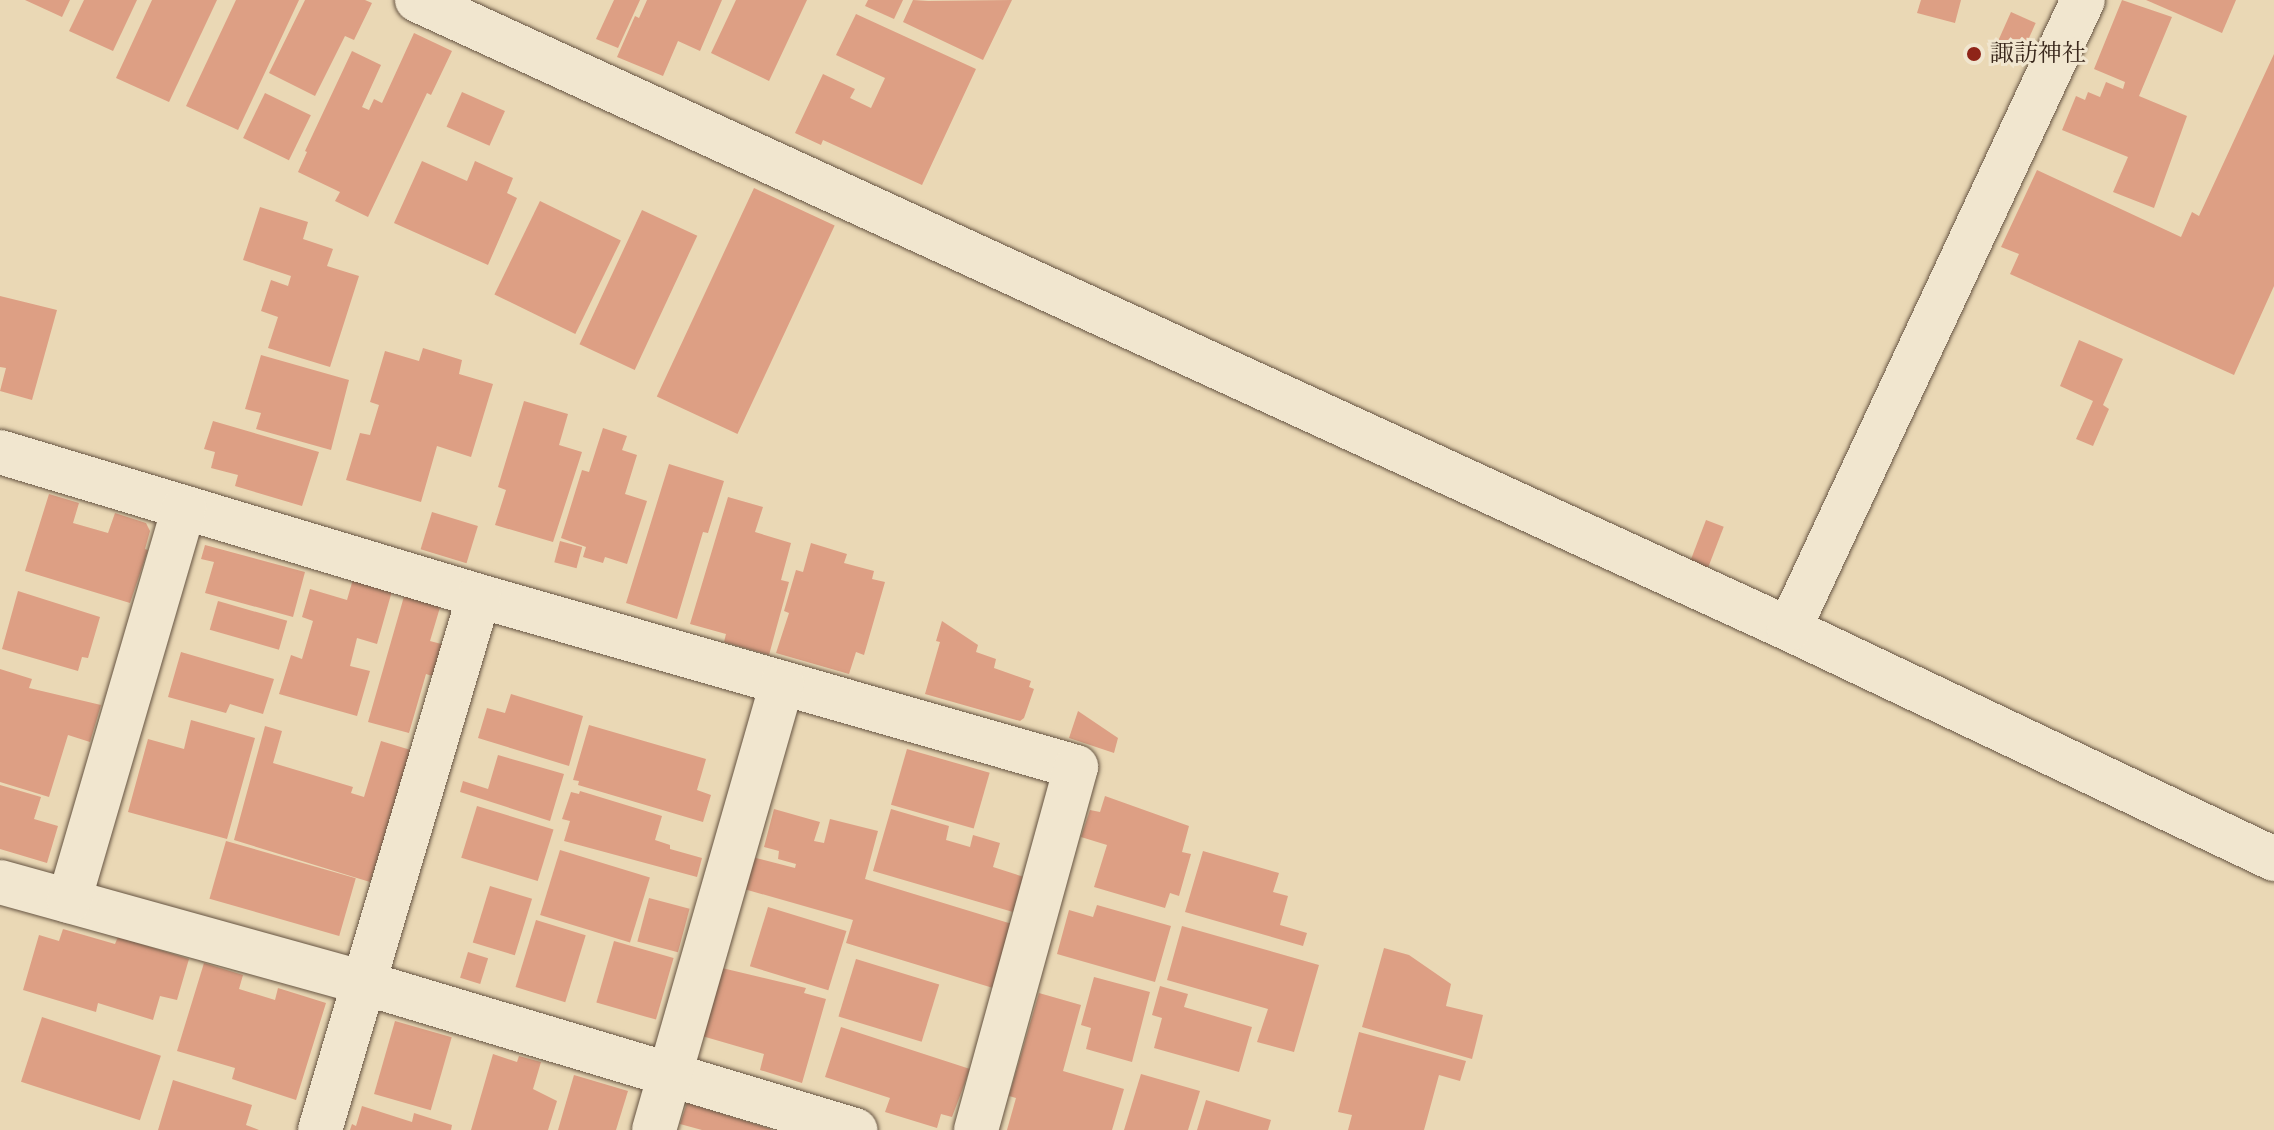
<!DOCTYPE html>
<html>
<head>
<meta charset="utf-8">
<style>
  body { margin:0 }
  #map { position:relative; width:2274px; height:1130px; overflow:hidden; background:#ead8b5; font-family:"IM FELL Great Primer","Noto Serif JP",serif }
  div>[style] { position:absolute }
  .building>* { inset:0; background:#dd9f84; transform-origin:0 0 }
  .roads { filter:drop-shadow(0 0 2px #665442) drop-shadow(0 0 2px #665442) }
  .street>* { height:44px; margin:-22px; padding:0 22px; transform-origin:22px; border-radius:22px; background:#f1e6cf }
  .dots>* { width:22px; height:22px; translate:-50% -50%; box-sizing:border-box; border:4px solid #f1e6cf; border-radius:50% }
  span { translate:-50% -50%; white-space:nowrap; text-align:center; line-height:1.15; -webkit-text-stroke:6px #f1e6cf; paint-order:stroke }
  .poi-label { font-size:24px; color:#3a281c }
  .left { translate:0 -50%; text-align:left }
</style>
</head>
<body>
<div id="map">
  <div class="building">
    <i style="clip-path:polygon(25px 0,70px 0,62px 17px)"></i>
    <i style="clip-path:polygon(84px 0,137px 0,113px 51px,69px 31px)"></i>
    <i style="clip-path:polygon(152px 0,217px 0,169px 102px,116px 78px)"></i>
    <i style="clip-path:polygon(236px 0,299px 0,238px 130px,186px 106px)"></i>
    <i style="clip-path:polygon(305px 0,365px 0,372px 3px,354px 40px,345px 36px,315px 96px,269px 73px)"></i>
    <i style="clip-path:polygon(614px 0,640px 0,618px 48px,596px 39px)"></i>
    <i style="clip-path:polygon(647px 0,722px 0,700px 51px,678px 41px,663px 76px,617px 57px,635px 16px,639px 18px)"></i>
    <i style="clip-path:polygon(736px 0,807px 0,769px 81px,711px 53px)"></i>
    <i style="clip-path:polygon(868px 0,903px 0,894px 19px,865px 6px)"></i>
    <i style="clip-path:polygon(913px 0,928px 1px,1012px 0,983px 60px,903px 22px)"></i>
    <i style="clip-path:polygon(1921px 0,1961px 0,1955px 23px,1917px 13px)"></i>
    <i style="clip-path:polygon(2122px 0,2172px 17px,2139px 96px,2187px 116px,2154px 208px,2113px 192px,2128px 157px,2062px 130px,2076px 96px,2085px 100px,2088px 92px,2100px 97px,2106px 82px,2123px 89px,2125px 82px,2094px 69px)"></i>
    <i style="clip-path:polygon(2146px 0,2236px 0,2222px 33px)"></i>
    <i style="left:2011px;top:12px;width:27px;height:37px;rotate:24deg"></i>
    <i style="clip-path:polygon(856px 14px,976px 69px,922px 185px,823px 140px,821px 145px,795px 133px,823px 74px,855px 89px,850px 98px,871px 108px,885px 78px,836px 55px)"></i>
    <i style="clip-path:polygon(414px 33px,452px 51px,431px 95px,427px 93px,368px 217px,335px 201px,340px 192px,298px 172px,307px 152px,305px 151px,352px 51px,381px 65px,362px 107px,369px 110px,374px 99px,382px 103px)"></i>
    <i style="clip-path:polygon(2274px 54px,2274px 286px,2234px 375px,2010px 274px,2019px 254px,2001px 247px,2037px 170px,2181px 237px,2192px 212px,2199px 216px)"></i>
    <i style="left:462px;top:92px;width:47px;height:38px;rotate:24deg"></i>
    <i style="left:265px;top:93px;width:51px;height:50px;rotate:26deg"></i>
    <i style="clip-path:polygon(422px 161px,467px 181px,475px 161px,513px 178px,507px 193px,517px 198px,488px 265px,394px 223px)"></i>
    <i style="left:754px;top:188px;width:89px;height:230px;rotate:25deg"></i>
    <i style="left:540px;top:201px;width:90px;height:104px;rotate:26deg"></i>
    <i style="clip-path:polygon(260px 207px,308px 222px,303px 239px,333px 249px,327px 266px,359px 276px,330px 367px,268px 348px,278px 317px,261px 311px,271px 280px,288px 286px,291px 276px,243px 260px)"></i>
    <i style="left:642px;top:210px;width:61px;height:148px;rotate:25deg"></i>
    <i style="clip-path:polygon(0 296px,57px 310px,32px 400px,0 391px,6px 368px,0 367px)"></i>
    <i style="clip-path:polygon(2079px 340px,2123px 359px,2103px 405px,2109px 409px,2093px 446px,2076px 439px,2093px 401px,2060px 386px)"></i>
    <i style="clip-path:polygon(423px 348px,462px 360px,459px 374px,493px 384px,471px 457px,437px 446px,421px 502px,346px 480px,360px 433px,370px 435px,379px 405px,370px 402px,385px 351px,419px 361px)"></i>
    <i style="clip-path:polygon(261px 355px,349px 380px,331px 450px,256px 429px,261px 413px,245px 409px)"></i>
    <i style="clip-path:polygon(524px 401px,568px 414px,559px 445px,582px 452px,553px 542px,495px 525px,506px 490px,498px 487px)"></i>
    <i style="clip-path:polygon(213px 421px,319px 452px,302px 506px,235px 486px,238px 475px,211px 468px,215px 452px,204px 449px)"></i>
    <i style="clip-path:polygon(603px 428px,627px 436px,622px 450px,637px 455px,625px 494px,647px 501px,627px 564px,605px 557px,603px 563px,583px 557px,586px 547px,561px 538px,582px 470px,589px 472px)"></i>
    <i style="clip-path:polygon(669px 464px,724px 481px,708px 533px,703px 532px,677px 619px,626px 603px)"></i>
    <i style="clip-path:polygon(49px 494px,79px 503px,73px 523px,108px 533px,115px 513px,146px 523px,150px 531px,145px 549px,148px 550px,130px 603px,25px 571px)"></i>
    <i style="clip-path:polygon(728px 497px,763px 507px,755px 532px,791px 543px,781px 580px,789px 582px,769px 655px,724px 642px,726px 634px,690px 624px)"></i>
    <i style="left:432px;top:512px;width:48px;height:39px;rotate:17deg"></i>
    <i style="left:1706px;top:520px;width:19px;height:47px;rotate:21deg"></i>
    <i style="left:560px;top:541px;width:23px;height:22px;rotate:15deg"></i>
    <i style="clip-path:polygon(811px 543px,847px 554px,844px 563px,874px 571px,872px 579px,885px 582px,864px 655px,856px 652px,849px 674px,776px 653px,789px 613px,784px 611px,796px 570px,803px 572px)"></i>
    <i style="clip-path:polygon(205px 545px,305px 572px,293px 617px,205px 593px,214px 562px,201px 559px)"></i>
    <i style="clip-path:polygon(353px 579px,392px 591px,377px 644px,357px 638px,350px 666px,370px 671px,357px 716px,279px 694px,291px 655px,302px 659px,313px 621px,302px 617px,310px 589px,347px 600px)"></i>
    <i style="clip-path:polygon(18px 591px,100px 617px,88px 658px,82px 657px,78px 671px,2px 649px)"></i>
    <i style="clip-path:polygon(405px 593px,441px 604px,430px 641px,445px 645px,435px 677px,426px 674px,409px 733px,368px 722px)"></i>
    <i style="left:218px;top:601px;width:72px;height:30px;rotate:16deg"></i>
    <i style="clip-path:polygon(942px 621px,978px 645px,976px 652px,996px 659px,994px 668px,1031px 681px,1029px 687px,1034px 689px,1024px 718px,1020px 721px,925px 694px,940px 642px,936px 641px)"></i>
    <i style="clip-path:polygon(181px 652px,274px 679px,263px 714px,230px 704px,226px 713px,168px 697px)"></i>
    <i style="clip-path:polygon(0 669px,32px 679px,29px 688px,101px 705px,90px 742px,68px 735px,49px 797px,0 782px)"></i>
    <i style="clip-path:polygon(511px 694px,583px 716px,569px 766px,478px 738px,487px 708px,505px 713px)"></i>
    <i style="clip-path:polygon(1078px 711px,1118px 738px,1114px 753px,1069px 738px)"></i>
    <i style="clip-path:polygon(191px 720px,255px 738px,227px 839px,128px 812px,148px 739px,184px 749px)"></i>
    <i style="clip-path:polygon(589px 725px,706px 759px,697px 790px,711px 795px,703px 822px,578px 785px,579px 781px,573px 780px)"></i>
    <i style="clip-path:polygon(265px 726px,282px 731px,273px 763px,353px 787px,351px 793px,364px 797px,381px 741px,414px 751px,370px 882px,234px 840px)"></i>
    <i style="left:907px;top:749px;width:86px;height:58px;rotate:16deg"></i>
    <i style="clip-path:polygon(498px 755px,564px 774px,550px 821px,460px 792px,463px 781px,488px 789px)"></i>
    <i style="clip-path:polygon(0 785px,41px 797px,34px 819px,58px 826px,47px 863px,0 849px)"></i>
    <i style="clip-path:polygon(580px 791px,662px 816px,655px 840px,670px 845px,670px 849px,702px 858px,697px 877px,564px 841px,570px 821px,562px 819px,571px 792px,579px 794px)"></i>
    <i style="clip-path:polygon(1105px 796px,1189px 826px,1182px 852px,1191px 854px,1179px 896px,1170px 893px,1165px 908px,1094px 887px,1107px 845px,1081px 837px,1090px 810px,1100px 812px)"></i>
    <i style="left:477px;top:806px;width:80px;height:54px;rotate:17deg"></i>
    <i style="clip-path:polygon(774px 809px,820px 822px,814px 841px,824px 843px,830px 819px,878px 831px,865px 879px,1012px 924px,993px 988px,846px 943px,853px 920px,744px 889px,752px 857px,795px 868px,796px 864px,778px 859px,779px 851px,764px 847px)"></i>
    <i style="clip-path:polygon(891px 809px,949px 826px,946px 840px,970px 847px,973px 835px,1000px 843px,993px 867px,1024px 877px,1013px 912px,873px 871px)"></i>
    <i style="left:226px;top:841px;width:135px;height:60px;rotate:16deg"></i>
    <i style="left:560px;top:850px;width:94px;height:68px;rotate:17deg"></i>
    <i style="clip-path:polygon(1203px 851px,1279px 873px,1273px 892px,1288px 896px,1280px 925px,1307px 933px,1303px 946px,1185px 912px)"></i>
    <i style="left:490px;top:886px;width:44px;height:59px;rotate:17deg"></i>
    <i style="left:649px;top:898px;width:42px;height:45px;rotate:15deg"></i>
    <i style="clip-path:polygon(1097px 905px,1171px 926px,1155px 982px,1057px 954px,1069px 910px,1093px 917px)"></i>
    <i style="left:768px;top:907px;width:82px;height:62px;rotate:17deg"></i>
    <i style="left:536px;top:920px;width:52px;height:70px;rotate:17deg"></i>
    <i style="clip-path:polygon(1182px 926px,1319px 965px,1294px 1052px,1257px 1042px,1268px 1009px,1167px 980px)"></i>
    <i style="clip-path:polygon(63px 929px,115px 944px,118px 937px,189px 959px,177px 1000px,160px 996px,153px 1020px,98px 1003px,96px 1012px,23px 990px,39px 935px,59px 941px)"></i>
    <i style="left:614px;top:941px;width:62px;height:64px;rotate:16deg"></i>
    <i style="clip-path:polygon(1384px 948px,1409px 955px,1451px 984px,1446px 1006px,1483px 1015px,1472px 1059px,1362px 1027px)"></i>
    <i style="left:468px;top:952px;width:21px;height:27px;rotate:17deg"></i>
    <i style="left:856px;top:959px;width:87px;height:60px;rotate:17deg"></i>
    <i style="clip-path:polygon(204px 963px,243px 975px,239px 989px,275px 1000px,278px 988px,326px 1003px,296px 1100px,232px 1079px,235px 1068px,177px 1051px)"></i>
    <i style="clip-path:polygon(722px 968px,806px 988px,804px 993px,826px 999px,802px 1083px,760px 1070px,764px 1054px,702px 1036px)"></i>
    <i style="clip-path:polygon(1094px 977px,1150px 992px,1132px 1062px,1086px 1049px,1091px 1028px,1081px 1025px)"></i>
    <i style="clip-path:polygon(1160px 986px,1188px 994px,1184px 1007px,1252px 1027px,1239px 1072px,1154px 1048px,1162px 1018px,1152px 1015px)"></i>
    <i style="clip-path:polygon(1039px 993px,1081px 1005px,1063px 1071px,1124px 1089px,1112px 1130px,1007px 1130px,1016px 1098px,1009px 1096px)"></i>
    <i style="left:42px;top:1017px;width:125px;height:68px;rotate:18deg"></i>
    <i style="left:395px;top:1021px;width:59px;height:76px;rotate:16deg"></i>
    <i style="clip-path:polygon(841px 1027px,970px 1069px,952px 1117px,941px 1114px,937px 1128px,885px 1112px,890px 1098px,825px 1077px)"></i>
    <i style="clip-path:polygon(1359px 1032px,1466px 1061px,1460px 1081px,1439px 1075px,1424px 1130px,1348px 1130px,1352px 1115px,1338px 1112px)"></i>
    <i style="clip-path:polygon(493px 1054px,517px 1062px,519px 1056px,541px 1062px,533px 1089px,557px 1101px,548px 1130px,471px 1130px)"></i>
    <i style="clip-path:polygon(1141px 1074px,1200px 1091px,1188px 1130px,1124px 1130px)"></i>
    <i style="clip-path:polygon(574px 1075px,628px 1091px,616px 1130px,558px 1130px)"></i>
    <i style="clip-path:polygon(173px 1080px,252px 1105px,246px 1125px,259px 1130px,158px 1130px)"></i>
    <i style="clip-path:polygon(1206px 1100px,1271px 1120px,1268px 1130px,1197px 1130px)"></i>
    <i style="clip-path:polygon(687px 1103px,771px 1129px,771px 1130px,702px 1130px,680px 1124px)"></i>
    <i style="clip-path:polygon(362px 1106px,412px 1122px,414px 1113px,452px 1125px,451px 1130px,350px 1130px,352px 1124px,356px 1126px)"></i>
  </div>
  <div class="roads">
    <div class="street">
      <i style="left:417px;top:0;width:1509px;rotate:24.63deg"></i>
      <i style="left:1789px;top:629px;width:537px;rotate:25.37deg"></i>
      <i style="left:0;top:452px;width:500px;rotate:16.73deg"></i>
      <i style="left:479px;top:596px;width:621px;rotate:15.98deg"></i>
      <i style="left:1076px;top:767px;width:377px;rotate:105.4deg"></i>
      <i style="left:1789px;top:629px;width:694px;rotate:-64.95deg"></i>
      <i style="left:0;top:882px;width:378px;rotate:15.5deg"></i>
      <i style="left:364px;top:983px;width:513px;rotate:16.67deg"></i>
      <i style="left:69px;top:901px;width:410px;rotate:-73.7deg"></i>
      <i style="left:320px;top:1130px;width:557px;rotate:-73.42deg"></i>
      <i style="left:654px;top:1130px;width:465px;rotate:-74deg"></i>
    </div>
  </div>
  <div class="dots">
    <i style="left:1974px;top:54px;background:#8f2418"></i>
  </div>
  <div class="poi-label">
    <span class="left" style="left:1990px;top:54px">諏訪神社</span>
  </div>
</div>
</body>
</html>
